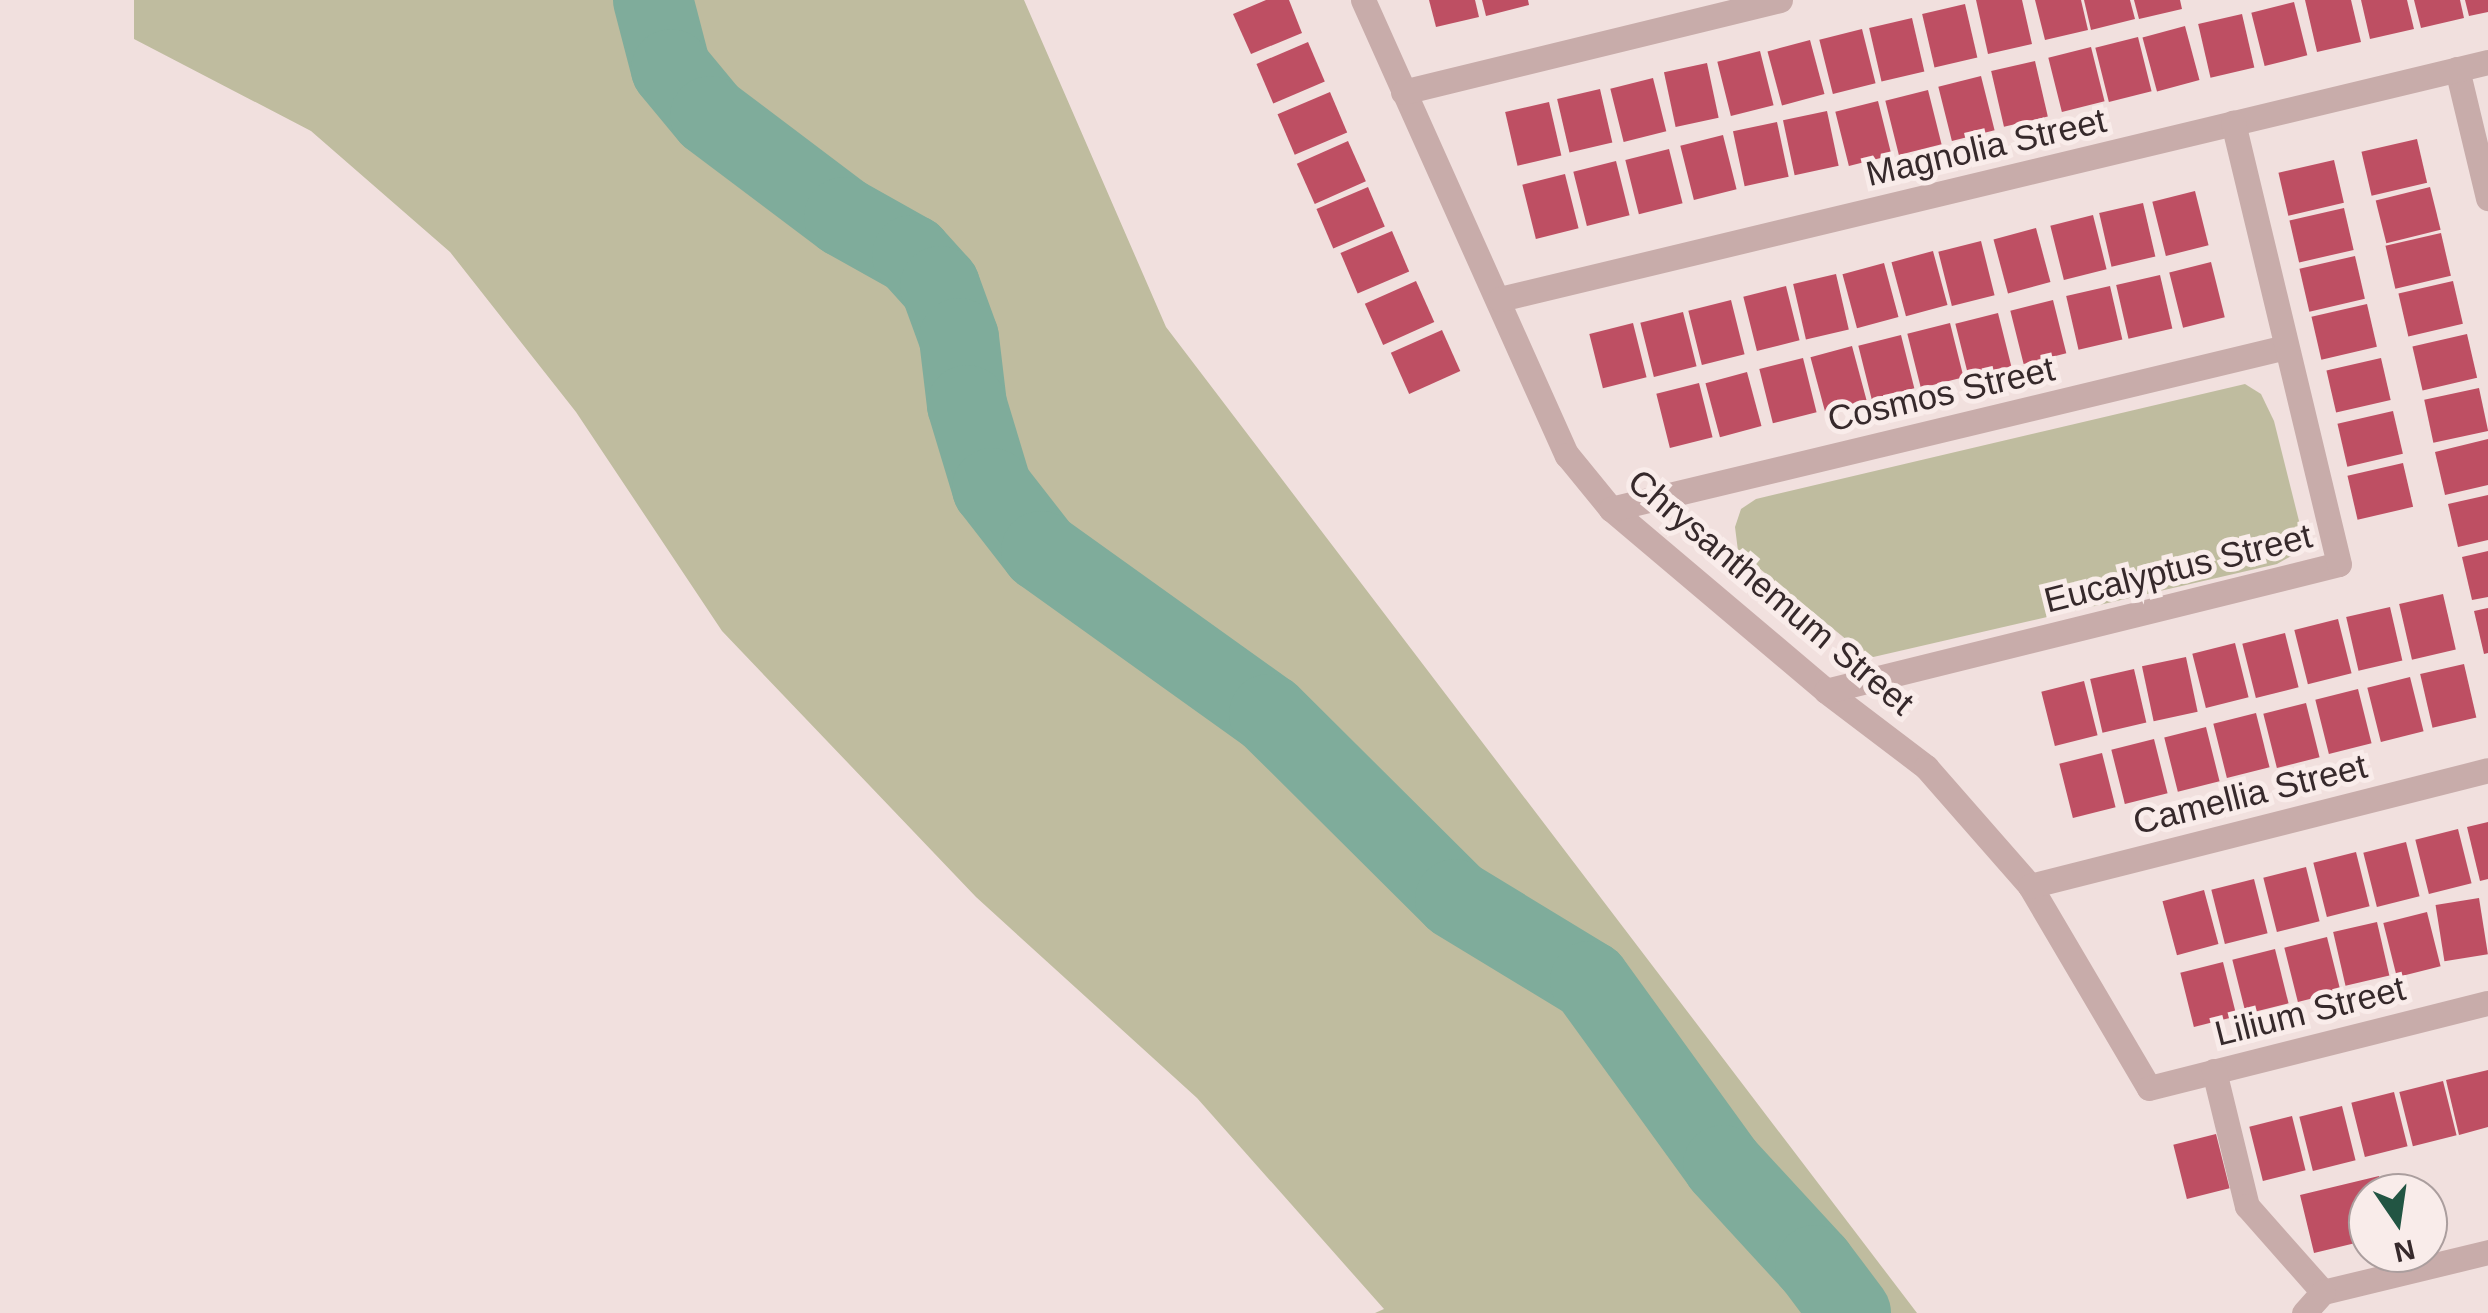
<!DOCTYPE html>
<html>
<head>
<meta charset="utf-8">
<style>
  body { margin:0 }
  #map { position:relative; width:2488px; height:1313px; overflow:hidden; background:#f1e0de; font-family:Arial,sans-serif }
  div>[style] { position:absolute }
  .green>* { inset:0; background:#bfbc9f }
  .stream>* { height:14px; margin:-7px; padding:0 7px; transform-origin:7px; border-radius:7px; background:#7fac9b }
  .river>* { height:80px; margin:-40px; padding:0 40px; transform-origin:40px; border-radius:40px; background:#7fac9b }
  .building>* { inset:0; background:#be4f63; transform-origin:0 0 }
  .minor>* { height:25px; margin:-12.5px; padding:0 12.5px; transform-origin:12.5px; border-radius:12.5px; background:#c8acaa }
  span { translate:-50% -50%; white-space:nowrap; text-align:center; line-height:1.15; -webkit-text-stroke:10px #f9ecea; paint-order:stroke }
  .street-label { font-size:35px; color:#36292b }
  .north { position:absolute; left:2348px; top:1173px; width:100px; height:100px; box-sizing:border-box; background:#f9ecea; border:2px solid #ab9e9e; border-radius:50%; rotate:167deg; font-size:28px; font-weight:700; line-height:40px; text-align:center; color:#36292b }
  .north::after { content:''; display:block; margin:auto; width:35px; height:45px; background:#225543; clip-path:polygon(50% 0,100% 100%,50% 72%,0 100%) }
</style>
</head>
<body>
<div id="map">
  <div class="green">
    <i style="clip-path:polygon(134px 0,1024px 0,1166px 327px,1917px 1313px,1375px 1313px,1384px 1309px,1197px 1098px,976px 897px,722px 631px,576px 412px,450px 252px,311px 131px,134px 39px)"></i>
    <i style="clip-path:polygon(2245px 384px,2261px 394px,2274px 421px,2300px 525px,2301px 542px,2293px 555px,2277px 564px,1869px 658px,1738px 551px,1735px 527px,1741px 509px,1756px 499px)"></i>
  </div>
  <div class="stream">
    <i style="left:633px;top:0;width:23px;rotate:29deg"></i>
  </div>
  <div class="river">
    <i style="left:653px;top:0;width:71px;rotate:75.4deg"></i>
    <i style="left:671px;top:69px;width:61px;rotate:50.3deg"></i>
    <i style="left:710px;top:116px;width:168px;rotate:37deg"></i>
    <i style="left:844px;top:217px;width:78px;rotate:29.2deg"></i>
    <i style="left:912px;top:255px;width:42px;rotate:47.9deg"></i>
    <i style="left:940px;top:286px;width:55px;rotate:69.9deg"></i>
    <i style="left:959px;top:338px;width:67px;rotate:83.2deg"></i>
    <i style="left:967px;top:405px;width:87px;rotate:73.2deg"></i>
    <i style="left:992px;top:488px;width:80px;rotate:52.1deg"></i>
    <i style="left:1041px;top:551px;width:280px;rotate:35.6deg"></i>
    <i style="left:1269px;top:714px;width:262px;rotate:44.8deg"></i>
    <i style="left:1455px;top:899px;width:158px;rotate:31.3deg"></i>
    <i style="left:1590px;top:981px;width:227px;rotate:54.1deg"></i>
    <i style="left:1723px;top:1165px;width:136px;rotate:47.4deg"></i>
    <i style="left:1815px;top:1265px;width:60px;rotate:53.1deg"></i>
  </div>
  <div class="building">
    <i style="clip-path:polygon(1266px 0,1289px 0,1302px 33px,1251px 54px,1233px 14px)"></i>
    <i style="clip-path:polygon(1429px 0,1475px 0,1479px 17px,1436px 27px)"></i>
    <i style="clip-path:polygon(1482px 0,1528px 0,1529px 5px,1486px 16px)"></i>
    <i style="clip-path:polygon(1976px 0,2022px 0,2032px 44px,1988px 54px)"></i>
    <i style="clip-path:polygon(2035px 0,2081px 0,2088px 30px,2045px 40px)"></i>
    <i style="clip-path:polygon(2084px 0,2130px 0,2135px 19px,2091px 30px)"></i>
    <i style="clip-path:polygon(2134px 0,2180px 0,2182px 9px,2139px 19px)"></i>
    <i style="clip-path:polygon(2305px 0,2351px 0,2361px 42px,2317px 52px)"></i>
    <i style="clip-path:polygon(2361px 0,2407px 0,2414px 29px,2370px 39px)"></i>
    <i style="clip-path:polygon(2414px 0,2460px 0,2464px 18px,2421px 28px)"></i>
    <i style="clip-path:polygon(2465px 0,2488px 0,2488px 12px,2469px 16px)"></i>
    <i style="left:2294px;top:2px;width:55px;height:44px;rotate:76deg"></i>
    <i style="left:1965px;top:4px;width:55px;height:44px;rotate:77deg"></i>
    <i style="left:2242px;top:14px;width:55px;height:45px;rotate:77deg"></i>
    <i style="left:1912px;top:18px;width:55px;height:44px;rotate:77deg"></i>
    <i style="left:2185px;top:26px;width:56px;height:44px;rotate:75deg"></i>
    <i style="left:1862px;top:29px;width:56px;height:44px;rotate:76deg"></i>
    <i style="left:2138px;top:37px;width:56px;height:44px;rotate:76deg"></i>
    <i style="left:1810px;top:40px;width:56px;height:44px;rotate:75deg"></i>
    <i style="left:1308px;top:42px;width:43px;height:56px;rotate:67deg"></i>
    <i style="left:2091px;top:47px;width:56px;height:44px;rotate:76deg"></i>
    <i style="left:1760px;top:51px;width:56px;height:44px;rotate:76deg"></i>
    <i style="left:2035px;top:61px;width:57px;height:45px;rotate:77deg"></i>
    <i style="left:1707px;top:63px;width:56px;height:44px;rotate:78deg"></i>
    <i style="left:1981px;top:76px;width:56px;height:44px;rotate:76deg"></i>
    <i style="left:1653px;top:78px;width:55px;height:44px;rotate:76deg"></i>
    <i style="left:1600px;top:89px;width:55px;height:44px;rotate:77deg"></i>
    <i style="left:1928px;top:90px;width:56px;height:44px;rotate:76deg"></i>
    <i style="left:1330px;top:92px;width:44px;height:57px;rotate:67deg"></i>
    <i style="left:1878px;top:101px;width:56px;height:44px;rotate:76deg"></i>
    <i style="left:1549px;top:102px;width:55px;height:45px;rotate:77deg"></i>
    <i style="left:1827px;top:111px;width:56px;height:45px;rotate:78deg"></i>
    <i style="left:1777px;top:122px;width:56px;height:45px;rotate:78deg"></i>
    <i style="left:1723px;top:135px;width:56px;height:44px;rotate:76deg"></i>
    <i style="left:2417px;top:139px;width:45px;height:57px;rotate:77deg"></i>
    <i style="left:1348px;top:141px;width:44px;height:56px;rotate:66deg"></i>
    <i style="left:1669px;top:149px;width:56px;height:45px;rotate:76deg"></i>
    <i style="left:2334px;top:160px;width:44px;height:57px;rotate:77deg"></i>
    <i style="left:1616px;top:161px;width:56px;height:44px;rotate:76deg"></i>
    <i style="left:1565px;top:174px;width:56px;height:44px;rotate:76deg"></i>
    <i style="left:1368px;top:187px;width:43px;height:56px;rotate:67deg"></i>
    <i style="left:2430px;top:187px;width:44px;height:56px;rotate:76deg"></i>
    <i style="left:2195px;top:191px;width:56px;height:44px;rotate:76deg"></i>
    <i style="left:2143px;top:203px;width:55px;height:45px;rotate:77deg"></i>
    <i style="left:2344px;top:208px;width:43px;height:56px;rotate:77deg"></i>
    <i style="left:2093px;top:215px;width:56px;height:44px;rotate:76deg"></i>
    <i style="left:2036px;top:228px;width:56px;height:44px;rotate:75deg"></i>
    <i style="left:1392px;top:231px;width:44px;height:56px;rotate:67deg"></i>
    <i style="left:2441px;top:233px;width:44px;height:57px;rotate:77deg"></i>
    <i style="left:1981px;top:241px;width:56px;height:44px;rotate:76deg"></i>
    <i style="left:1933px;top:251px;width:56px;height:43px;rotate:75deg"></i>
    <i style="left:2355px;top:256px;width:44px;height:57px;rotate:77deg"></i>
    <i style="left:2211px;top:262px;width:57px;height:43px;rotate:76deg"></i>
    <i style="left:1884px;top:263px;width:56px;height:43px;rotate:75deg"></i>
    <i style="left:1836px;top:274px;width:57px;height:44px;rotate:77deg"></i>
    <i style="left:2160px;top:275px;width:55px;height:45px;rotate:77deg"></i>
    <i style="left:1416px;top:281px;width:45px;height:56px;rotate:66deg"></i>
    <i style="left:2453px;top:281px;width:44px;height:56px;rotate:77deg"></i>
    <i style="left:1786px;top:286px;width:56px;height:44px;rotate:76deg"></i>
    <i style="left:2110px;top:286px;width:55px;height:45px;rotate:77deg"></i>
    <i style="left:1731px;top:300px;width:56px;height:44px;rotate:76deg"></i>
    <i style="left:2053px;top:300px;width:55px;height:44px;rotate:76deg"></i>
    <i style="left:2367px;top:304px;width:44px;height:57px;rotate:77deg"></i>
    <i style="left:1683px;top:312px;width:56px;height:44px;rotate:76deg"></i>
    <i style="left:1998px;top:313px;width:56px;height:44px;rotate:76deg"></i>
    <i style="left:1633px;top:323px;width:56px;height:45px;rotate:76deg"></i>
    <i style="left:1950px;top:323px;width:56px;height:44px;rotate:76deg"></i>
    <i style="left:1442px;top:330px;width:45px;height:56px;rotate:66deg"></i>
    <i style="left:2467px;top:334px;width:45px;height:56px;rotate:77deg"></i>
    <i style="left:1901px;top:335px;width:55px;height:44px;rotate:76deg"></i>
    <i style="left:1852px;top:346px;width:56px;height:43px;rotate:75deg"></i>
    <i style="left:1803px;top:358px;width:56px;height:45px;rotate:76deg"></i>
    <i style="left:2381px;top:358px;width:43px;height:56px;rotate:77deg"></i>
    <i style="left:1747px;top:372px;width:56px;height:43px;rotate:75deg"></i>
    <i style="left:1699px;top:383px;width:56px;height:44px;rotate:76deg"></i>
    <i style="left:2479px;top:388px;width:44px;height:56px;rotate:78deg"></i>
    <i style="left:2393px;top:411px;width:44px;height:57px;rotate:77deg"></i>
    <i style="clip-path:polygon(2488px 439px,2488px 485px,2445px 495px,2435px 452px)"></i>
    <i style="left:2403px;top:463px;width:45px;height:57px;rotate:77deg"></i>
    <i style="clip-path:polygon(2488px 495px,2488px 540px,2458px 547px,2448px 504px)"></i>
    <i style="clip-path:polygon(2488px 551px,2488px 597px,2472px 600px,2462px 557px)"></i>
    <i style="left:2443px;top:594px;width:57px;height:45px;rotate:77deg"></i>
    <i style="left:2390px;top:607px;width:55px;height:45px;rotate:77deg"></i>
    <i style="clip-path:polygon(2488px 608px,2488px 653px,2484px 654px,2474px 611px)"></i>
    <i style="left:2338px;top:619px;width:56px;height:45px;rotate:76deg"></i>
    <i style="left:2285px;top:633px;width:56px;height:44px;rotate:76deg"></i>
    <i style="left:2235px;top:643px;width:56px;height:44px;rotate:76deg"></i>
    <i style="left:2186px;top:657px;width:56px;height:45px;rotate:78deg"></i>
    <i style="left:2464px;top:664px;width:55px;height:45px;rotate:77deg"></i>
    <i style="left:2134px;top:669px;width:55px;height:45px;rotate:77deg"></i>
    <i style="left:2410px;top:677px;width:56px;height:44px;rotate:76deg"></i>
    <i style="left:2084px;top:681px;width:56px;height:44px;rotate:76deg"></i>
    <i style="left:2358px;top:689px;width:56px;height:44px;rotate:76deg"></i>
    <i style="left:2306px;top:703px;width:56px;height:44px;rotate:76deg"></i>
    <i style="left:2256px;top:713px;width:56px;height:44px;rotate:76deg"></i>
    <i style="left:2206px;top:727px;width:56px;height:43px;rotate:76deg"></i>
    <i style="left:2154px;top:739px;width:56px;height:44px;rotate:76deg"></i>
    <i style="left:2102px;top:753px;width:56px;height:44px;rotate:76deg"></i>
    <i style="clip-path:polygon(2488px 822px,2488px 879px,2480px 881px,2467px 827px)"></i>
    <i style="left:2458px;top:829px;width:56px;height:44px;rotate:76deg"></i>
    <i style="left:2406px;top:842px;width:56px;height:44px;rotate:76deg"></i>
    <i style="left:2356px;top:852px;width:56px;height:44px;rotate:76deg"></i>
    <i style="left:2306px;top:867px;width:56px;height:44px;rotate:76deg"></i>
    <i style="left:2254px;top:879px;width:56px;height:44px;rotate:76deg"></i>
    <i style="left:2204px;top:890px;width:56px;height:43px;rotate:75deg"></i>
    <i style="left:2479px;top:898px;width:57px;height:44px;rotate:81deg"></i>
    <i style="left:2427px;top:912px;width:56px;height:45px;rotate:76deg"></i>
    <i style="left:2377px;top:922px;width:55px;height:45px;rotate:77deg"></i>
    <i style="left:2327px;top:937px;width:56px;height:44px;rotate:76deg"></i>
    <i style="left:2275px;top:949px;width:56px;height:44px;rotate:76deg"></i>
    <i style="left:2223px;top:962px;width:56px;height:44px;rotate:76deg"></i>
    <i style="clip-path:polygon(2488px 1070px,2488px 1127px,2459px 1135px,2446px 1080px)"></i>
    <i style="left:2443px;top:1081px;width:56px;height:45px;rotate:76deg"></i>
    <i style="left:2394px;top:1092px;width:56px;height:44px;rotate:76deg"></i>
    <i style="left:2342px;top:1106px;width:56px;height:44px;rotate:76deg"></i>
    <i style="left:2292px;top:1116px;width:56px;height:44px;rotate:76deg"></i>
    <i style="left:2216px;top:1134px;width:56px;height:44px;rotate:76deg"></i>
    <i style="clip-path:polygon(2379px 1176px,2383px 1193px,2368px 1193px,2368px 1240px,2314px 1253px,2300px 1195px)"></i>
  </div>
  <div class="minor">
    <i style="left:1363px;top:0;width:499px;rotate:65.9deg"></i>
    <i style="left:1567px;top:455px;width:70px;rotate:50.8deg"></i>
    <i style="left:1611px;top:509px;width:282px;rotate:40.2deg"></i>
    <i style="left:1826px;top:691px;width:126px;rotate:37.2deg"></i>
    <i style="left:1926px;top:767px;width:158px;rotate:48.8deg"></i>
    <i style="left:2030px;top:886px;width:234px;rotate:59.5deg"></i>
    <i style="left:2149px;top:1088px;width:349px;rotate:-14.1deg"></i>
    <i style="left:2457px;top:69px;width:133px;rotate:76.5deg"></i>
    <i style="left:1403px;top:92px;width:388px;rotate:-13.7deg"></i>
    <i style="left:1500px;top:299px;width:1016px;rotate:-13.49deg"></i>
    <i style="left:1611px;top:509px;width:694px;rotate:-13.5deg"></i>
    <i style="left:1826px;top:691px;width:528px;rotate:-13.9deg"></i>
    <i style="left:2339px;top:564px;width:454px;rotate:-103.5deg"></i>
    <i style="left:2030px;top:886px;width:472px;rotate:-14.2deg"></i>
    <i style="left:2214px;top:1071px;width:139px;rotate:76.3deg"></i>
    <i style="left:2247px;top:1206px;width:115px;rotate:48.5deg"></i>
    <i style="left:2323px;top:1292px;width:170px;rotate:-13.6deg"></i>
    <i style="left:2304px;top:1313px;width:28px;rotate:-48deg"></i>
  </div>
  <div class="street-label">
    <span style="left:1986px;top:147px;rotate:-13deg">Magnolia Street</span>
    <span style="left:1941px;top:394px;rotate:-13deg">Cosmos Street</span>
    <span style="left:2178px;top:568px;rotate:-14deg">Eucalyptus Street</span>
    <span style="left:1771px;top:592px;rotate:40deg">Chrysanthemum Street</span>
    <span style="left:2250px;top:794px;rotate:-14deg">Camellia Street</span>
    <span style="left:2310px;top:1011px;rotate:-14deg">Lilium Street</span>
  </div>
  <div class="north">N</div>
</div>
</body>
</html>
